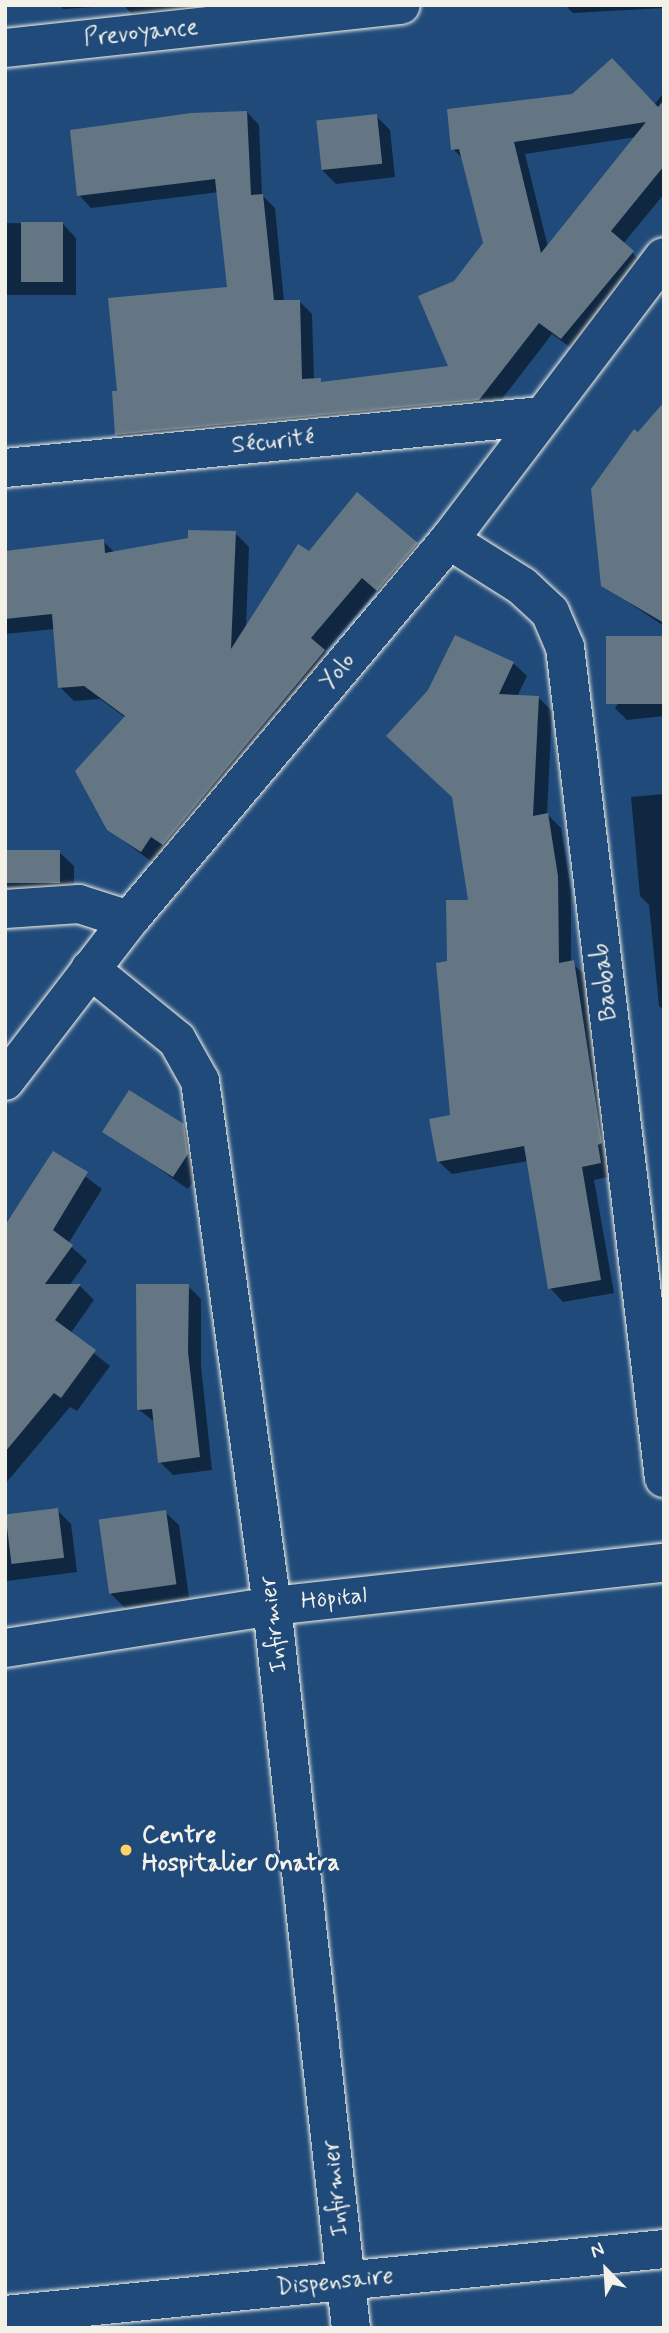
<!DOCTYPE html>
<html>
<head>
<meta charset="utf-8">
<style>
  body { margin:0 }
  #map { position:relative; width:669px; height:2333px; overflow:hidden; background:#1f4a7a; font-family:Mynerve,sans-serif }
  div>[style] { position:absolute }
  .shadow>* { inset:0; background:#0007 }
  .building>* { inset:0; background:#647684; transform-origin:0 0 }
  .roads { filter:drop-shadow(0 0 2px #f4f1e8) drop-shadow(0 0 2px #f4f1e8) }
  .street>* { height:38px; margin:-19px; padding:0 19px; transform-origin:19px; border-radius:19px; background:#1f4a7a }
  .dots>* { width:19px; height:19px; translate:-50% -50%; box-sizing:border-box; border:4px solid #1f4a7a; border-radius:50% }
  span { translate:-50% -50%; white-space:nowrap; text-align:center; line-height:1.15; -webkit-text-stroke:6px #1f4a7a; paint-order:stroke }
  .street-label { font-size:24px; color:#f4f1e8 }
  .poi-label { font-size:24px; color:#f4f1e8; font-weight:700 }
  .left { translate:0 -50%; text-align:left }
  .frame { position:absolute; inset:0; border:7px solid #f4f1e8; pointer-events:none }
  .north { position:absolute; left:571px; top:2235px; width:70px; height:70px; -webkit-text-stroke:5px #1f4a7a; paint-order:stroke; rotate:336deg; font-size:19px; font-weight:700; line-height:28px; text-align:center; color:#f4f1e8 }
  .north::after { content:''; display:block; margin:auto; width:24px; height:32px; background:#f4f1e8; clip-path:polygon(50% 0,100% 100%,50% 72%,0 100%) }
</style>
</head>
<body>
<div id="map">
  <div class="shadow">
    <i style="clip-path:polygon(60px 5px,124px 5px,63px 9px)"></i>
    <i style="clip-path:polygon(124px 5px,255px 5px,141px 26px)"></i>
    <i style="clip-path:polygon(565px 5px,664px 5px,664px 8px,573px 13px)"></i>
    <i style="clip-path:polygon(evenodd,664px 92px,664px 194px,623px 244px,645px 265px,574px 350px,552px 334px,492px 412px,129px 447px,117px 435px,119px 393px,229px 289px,219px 192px,91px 208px,79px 195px,247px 112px,259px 125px,262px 195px,275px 208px,284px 302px,299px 301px,312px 314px,314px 380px,324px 383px,451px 367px,455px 282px,485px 244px,463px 159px,453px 149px,654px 105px,664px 92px,636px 137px,548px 247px,525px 154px,636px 137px)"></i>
    <i style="clip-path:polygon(376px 116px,390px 130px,395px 177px,336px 184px,322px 170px)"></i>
    <i style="clip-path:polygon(5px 223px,63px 224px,76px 238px,76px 295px,5px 295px)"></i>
    <i style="clip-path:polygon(664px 405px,664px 626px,602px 585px,638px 435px)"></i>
    <i style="clip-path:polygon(235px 533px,249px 547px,246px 628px,309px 553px,417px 544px,431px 558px,393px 604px,377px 591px,325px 652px,338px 666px,156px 865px,108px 829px,126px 718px,100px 699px,74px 701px,60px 687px,55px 629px,5px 634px,5px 552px,103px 541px,115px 553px)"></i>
    <i style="clip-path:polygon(664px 638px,664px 716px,627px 720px,615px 708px)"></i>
    <i style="clip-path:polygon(513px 663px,527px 676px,517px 697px,539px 698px,552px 711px,547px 814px,561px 828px,571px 891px,571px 963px,587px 976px,617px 1175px,594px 1180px,614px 1293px,563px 1302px,550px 1288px,528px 1161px,452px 1174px,438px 1161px,452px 1116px,449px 963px,470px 901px,454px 797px,401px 749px)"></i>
    <i style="clip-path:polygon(664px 794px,664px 1011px,659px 1006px,649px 905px,640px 896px,631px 797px)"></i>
    <i style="clip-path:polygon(59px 852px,74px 866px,74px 897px,5px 908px,5px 853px)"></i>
    <i style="clip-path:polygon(183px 1125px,197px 1140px,201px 1169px,188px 1189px,105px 1131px)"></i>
    <i style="clip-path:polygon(54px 1153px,102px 1189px,68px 1244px,87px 1261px,69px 1286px,80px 1286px,94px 1300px,70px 1334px,110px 1366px,77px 1411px,70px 1407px,5px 1484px,5px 1224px)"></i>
    <i style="clip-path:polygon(188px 1286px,201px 1299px,201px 1366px,212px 1470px,173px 1475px,160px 1462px,155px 1422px,139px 1410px)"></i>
    <i style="clip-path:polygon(57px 1510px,71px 1524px,77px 1572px,7px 1581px,5px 1517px)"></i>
    <i style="clip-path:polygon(165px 1512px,179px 1525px,189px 1598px,125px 1608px,111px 1594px)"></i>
  </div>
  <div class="building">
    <i style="clip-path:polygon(evenodd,612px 58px,658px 107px,664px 100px,664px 166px,611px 231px,634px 251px,561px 339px,539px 323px,479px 400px,115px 435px,112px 391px,117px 391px,108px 298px,227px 287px,215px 179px,77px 196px,70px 130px,191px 113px,247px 111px,251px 195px,263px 194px,274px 300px,300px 300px,302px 379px,321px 378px,321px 382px,448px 366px,418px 296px,454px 281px,483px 243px,459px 149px,451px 150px,447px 109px,572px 94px,612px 58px,646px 122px,541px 253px,514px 142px,646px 122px)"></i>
    <i style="left:377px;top:114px;width:50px;height:61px;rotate:84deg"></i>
    <i style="left:21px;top:222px;width:42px;height:60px"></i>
    <i style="clip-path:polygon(664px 402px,664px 623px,601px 586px,591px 489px,634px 429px,638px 432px)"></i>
    <i style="clip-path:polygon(357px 492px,418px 543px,377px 591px,362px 578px,311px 638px,325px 650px,163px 845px,151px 837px,141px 852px,107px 830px,75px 771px,125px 716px,84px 686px,58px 688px,52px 614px,5px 619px,5px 551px,104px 539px,105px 553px,188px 538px,188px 530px,236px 531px,231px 649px,298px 544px,309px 551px)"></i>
    <i style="clip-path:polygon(455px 635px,514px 662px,499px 694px,539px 696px,533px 816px,548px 813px,558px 876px,559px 963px,574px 960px,602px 1143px,598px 1145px,601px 1163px,582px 1167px,601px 1280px,548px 1289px,524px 1146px,437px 1162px,429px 1119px,450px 1115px,436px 963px,447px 961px,446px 900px,468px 900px,452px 797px,386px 736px,428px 690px)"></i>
    <i style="left:664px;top:636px;width:68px;height:58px;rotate:90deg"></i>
    <i style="left:60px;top:850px;width:33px;height:55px;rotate:90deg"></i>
    <i style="clip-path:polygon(129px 1090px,184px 1124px,188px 1154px,173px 1177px,102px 1132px)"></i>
    <i style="clip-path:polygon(53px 1151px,88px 1172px,53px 1230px,73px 1245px,45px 1284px,81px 1284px,55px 1320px,96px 1350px,61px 1398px,54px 1393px,5px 1452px,5px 1225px)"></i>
    <i style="clip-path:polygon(136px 1284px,189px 1284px,188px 1352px,200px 1457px,158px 1463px,152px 1409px,137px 1410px)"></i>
    <i style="left:58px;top:1508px;width:50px;height:53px;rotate:83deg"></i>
    <i style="left:166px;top:1510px;width:75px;height:68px;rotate:82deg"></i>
  </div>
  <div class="roads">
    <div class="street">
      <i style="left:5px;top:48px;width:398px;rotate:-6.2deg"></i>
      <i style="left:5px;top:468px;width:539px;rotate:-5.54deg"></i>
      <i style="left:449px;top:540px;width:86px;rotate:32.2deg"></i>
      <i style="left:522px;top:586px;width:38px;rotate:43deg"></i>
      <i style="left:550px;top:612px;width:38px;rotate:67deg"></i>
      <i style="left:565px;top:647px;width:837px;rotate:83.21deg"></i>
      <i style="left:5px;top:909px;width:74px;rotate:-3.9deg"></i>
      <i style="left:79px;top:904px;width:52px;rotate:17.7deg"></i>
      <i style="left:90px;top:969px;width:112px;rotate:39.2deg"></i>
      <i style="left:177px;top:1040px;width:47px;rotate:60.7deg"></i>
      <i style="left:200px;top:1081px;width:530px;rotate:82.19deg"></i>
      <i style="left:272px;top:1606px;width:726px;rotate:83.76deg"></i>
      <i style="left:5px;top:1081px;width:203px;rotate:-52.4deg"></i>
      <i style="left:129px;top:920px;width:497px;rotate:-49.9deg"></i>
      <i style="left:449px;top:540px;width:355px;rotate:-52.8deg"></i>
      <i style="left:5px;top:1648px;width:270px;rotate:-8.9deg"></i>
      <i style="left:272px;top:1606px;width:394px;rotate:-6.3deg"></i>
      <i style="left:5px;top:2315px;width:662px;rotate:-5.72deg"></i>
    </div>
  </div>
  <div class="dots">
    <i style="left:126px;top:1850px;background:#ffd166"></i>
  </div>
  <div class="street-label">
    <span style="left:141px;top:33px;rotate:-6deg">Prevoyance</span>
    <span style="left:273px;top:442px;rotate:-6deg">Sécurité</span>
    <span style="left:338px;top:672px;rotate:-50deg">Yolo</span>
    <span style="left:605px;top:982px;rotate:-97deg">Baobab</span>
    <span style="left:334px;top:1599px;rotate:-6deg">Hôpital</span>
    <span style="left:274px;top:1624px;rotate:-97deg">Infirmier</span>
    <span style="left:336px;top:2188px;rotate:-96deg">Infirmier</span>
    <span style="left:335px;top:2282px;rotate:-6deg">Dispensaire</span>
  </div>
  <div class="poi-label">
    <span class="left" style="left:142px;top:1850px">Centre<br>Hospitalier Onatra</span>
  </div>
  <div class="frame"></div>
  <div class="north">N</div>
</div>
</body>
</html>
